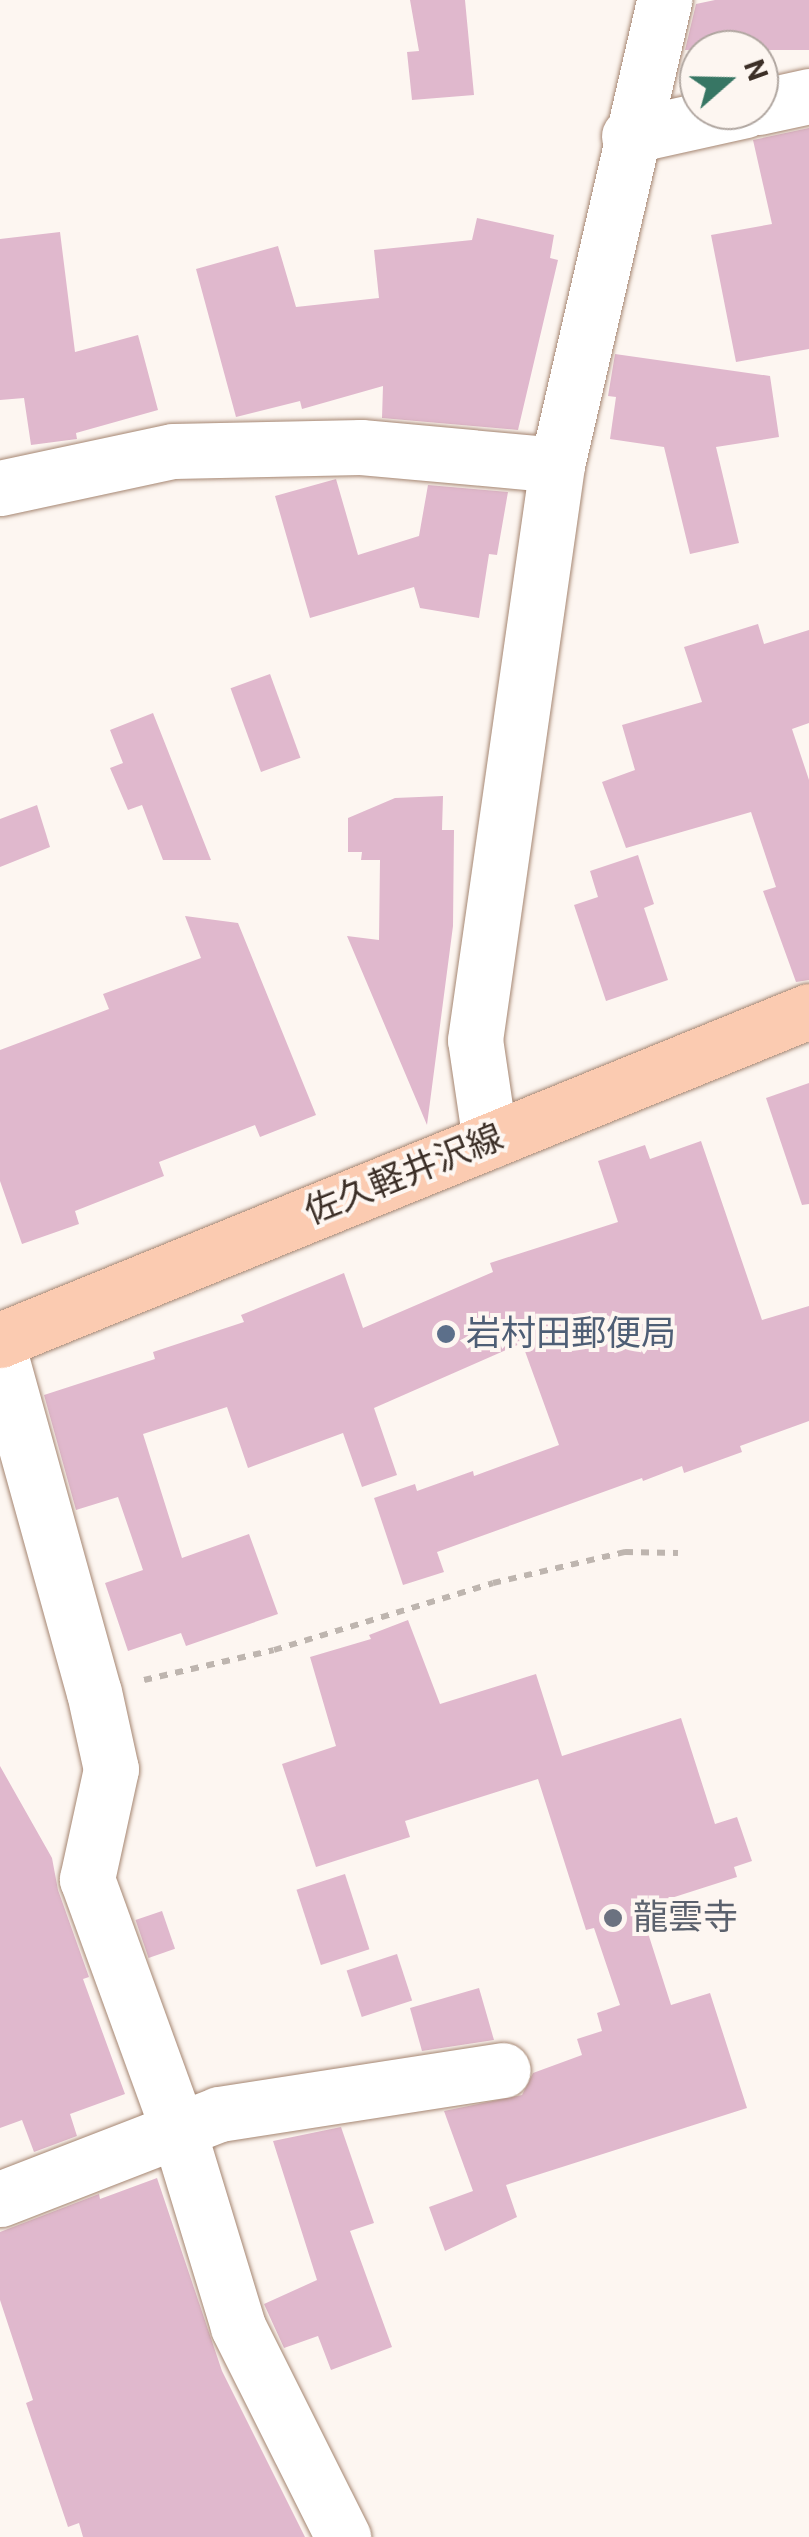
<!DOCTYPE html>
<html>
<head>
<meta charset="utf-8">
<style>
  body { margin:0 }
  #map { position:relative; width:809px; height:2537px; overflow:hidden; background:#fdf6f1; font-family:Roboto,"Noto Sans JP",sans-serif }
  div>[style] { position:absolute }
  .building>* { inset:0; background:#e0b8cd; transform-origin:0 0 }
  .path>* { height:6px; margin-top:-3px; transform-origin:0; background:repeating-linear-gradient(90deg,#beb5af 0 8px,transparent 0 16px) }
  .roads { filter:drop-shadow(0 0 2px #a58672) drop-shadow(0 0 2px #a58672) }
  .minor>* { height:55px; margin:-27.5px; padding:0 27.5px; transform-origin:27.5px; border-radius:27.5px; background:#fff }
  .major>* { height:55px; margin:-27.5px; padding:0 27.5px; transform-origin:27.5px; border-radius:27.5px; background:#fbcbb1 }
  .dots>* { width:28px; height:28px; translate:-50% -50%; box-sizing:border-box; border:5px solid #fdf6f1; border-radius:50% }
  span { translate:-50% -50%; white-space:nowrap; text-align:center; line-height:1.15; -webkit-text-stroke:8px #fdf6f1; paint-order:stroke }
  .street-label { font-size:35px; color:#3c2f27 }
  .service-label { font-size:35px; color:#4e5e75 }
  .left { translate:0 -50%; text-align:left }
  .worship-label { font-size:35px; color:#5b616d }
  .north { position:absolute; left:679px; top:30px; width:100px; height:100px; box-sizing:border-box; background:#fdf6f1; border:2px solid #b0a6a0; border-radius:50%; rotate:70deg; font-size:28px; font-weight:700; line-height:40px; text-align:center; color:#3c2f27 }
  .north::after { content:''; display:block; margin:auto; width:35px; height:45px; background:#377664; clip-path:polygon(50% 0,100% 100%,50% 72%,0 100%) }
</style>
</head>
<body>
<div id="map">
  <div class="building">
    <i style="clip-path:polygon(410px 0,465px 0,474px 95px,412px 100px,407px 52px,419px 51px)"></i>
    <i style="clip-path:polygon(715px 0,809px 0,809px 50px,685px 50px,696px 4px)"></i>
    <i style="clip-path:polygon(809px 128px,809px 349px,736px 362px,711px 235px,772px 224px,753px 140px)"></i>
    <i style="clip-path:polygon(477px 218px,554px 235px,550px 258px,558px 260px,518px 430px,382px 418px,383px 386px,302px 409px,300px 401px,236px 417px,196px 269px,278px 246px,296px 307px,379px 298px,374px 250px,472px 240px)"></i>
    <i style="clip-path:polygon(60px 232px,75px 352px,138px 335px,158px 410px,76px 433px,77px 439px,31px 445px,24px 398px,0 400px,0 239px)"></i>
    <i style="clip-path:polygon(615px 354px,770px 376px,779px 437px,716px 447px,739px 543px,690px 554px,664px 447px,610px 439px,616px 397px,608px 396px)"></i>
    <i style="clip-path:polygon(336px 479px,358px 555px,419px 536px,428px 485px,508px 492px,497px 555px,489px 554px,479px 618px,420px 608px,414px 587px,310px 618px,275px 496px)"></i>
    <i style="clip-path:polygon(758px 624px,764px 644px,809px 630px,809px 723px,792px 729px,809px 780px,809px 980px,796px 982px,763px 891px,776px 887px,751px 812px,626px 848px,602px 782px,635px 770px,622px 725px,702px 702px,684px 647px)"></i>
    <i style="left:270px;top:674px;width:89px;height:42px;rotate:70deg"></i>
    <i style="clip-path:polygon(153px 713px,211px 860px,163px 860px,142px 805px,128px 810px,110px 768px,123px 763px,110px 730px)"></i>
    <i style="clip-path:polygon(443px 796px,442px 830px,454px 830px,453px 926px,427px 1125px,347px 936px,379px 940px,380px 860px,361px 860px,362px 852px,348px 852px,348px 818px,395px 798px)"></i>
    <i style="clip-path:polygon(37px 805px,50px 847px,0 867px,0 819px)"></i>
    <i style="clip-path:polygon(638px 855px,654px 904px,644px 908px,668px 980px,606px 1001px,574px 905px,598px 897px,590px 871px)"></i>
    <i style="clip-path:polygon(185px 916px,238px 923px,316px 1115px,260px 1137px,255px 1125px,159px 1162px,164px 1176px,75px 1211px,79px 1224px,22px 1244px,0 1181px,0 1050px,109px 1009px,103px 994px,201px 958px)"></i>
    <i style="clip-path:polygon(809px 1083px,809px 1204px,802px 1205px,766px 1098px)"></i>
    <i style="clip-path:polygon(701px 1141px,762px 1320px,809px 1306px,809px 1421px,740px 1446px,742px 1452px,684px 1473px,682px 1466px,643px 1481px,642px 1478px,437px 1552px,444px 1572px,403px 1585px,374px 1498px,415px 1484px,417px 1491px,473px 1471px,474px 1476px,559px 1445px,522px 1343px,374px 1408px,397px 1475px,362px 1487px,343px 1433px,248px 1468px,227px 1407px,143px 1434px,182px 1558px,249px 1534px,278px 1614px,186px 1646px,181px 1633px,128px 1651px,105px 1583px,143px 1570px,118px 1497px,76px 1510px,44px 1395px,155px 1359px,153px 1352px,244px 1322px,241px 1315px,344px 1273px,363px 1328px,493px 1272px,490px 1263px,618px 1222px,598px 1161px,645px 1145px,650px 1159px)"></i>
    <i style="clip-path:polygon(408px 1620px,440px 1704px,536px 1674px,562px 1756px,681px 1718px,715px 1824px,737px 1817px,752px 1861px,734px 1867px,737px 1877px,640px 1908px,671px 2005px,710px 1993px,747px 2108px,506px 2185px,517px 2217px,445px 2251px,429px 2207px,473px 2191px,444px 2111px,522px 2095px,533px 2073px,582px 2055px,577px 2039px,602px 2031px,597px 2013px,620px 2005px,594px 1928px,586px 1930px,538px 1779px,405px 1821px,410px 1837px,316px 1867px,282px 1764px,336px 1746px,310px 1657px,371px 1639px,369px 1635px)"></i>
    <i style="clip-path:polygon(0 1766px,52px 1858px,58px 1890px,89px 1977px,83px 1979px,125px 2094px,70px 2114px,77px 2136px,34px 2152px,22px 2120px,0 2128px)"></i>
    <i style="left:345px;top:1874px;width:79px;height:51px;rotate:72deg"></i>
    <i style="left:162px;top:1911px;width:40px;height:28px;rotate:71deg"></i>
    <i style="left:397px;top:1954px;width:49px;height:53px;rotate:72deg"></i>
    <i style="clip-path:polygon(479px 1988px,494px 2040px,422px 2051px,410px 2008px)"></i>
    <i style="clip-path:polygon(341px 2127px,374px 2223px,350px 2231px,392px 2347px,331px 2370px,318px 2336px,284px 2348px,264px 2304px,317px 2280px,273px 2141px)"></i>
    <i style="clip-path:polygon(157px 2178px,222px 2371px,305px 2537px,83px 2537px,79px 2523px,68px 2527px,26px 2403px,33px 2400px,0 2300px,0 2232px,99px 2194px,100px 2199px)"></i>
  </div>
  <div class="path">
    <i style="left:144px;top:1680px;width:133px;rotate:-13deg"></i>
    <i style="left:274px;top:1650px;width:229px;rotate:-17deg"></i>
    <i style="left:493px;top:1583px;width:136px;rotate:-13.2deg"></i>
    <i style="left:625px;top:1552px;width:53px;rotate:1.1deg"></i>
  </div>
  <div class="roads">
    <div class="minor">
      <i style="left:759px;top:107px;width:51px;rotate:-12.4deg"></i>
      <i style="left:629px;top:136px;width:119px;rotate:-12.6deg"></i>
      <i style="left:0;top:488px;width:177px;rotate:-12.1deg"></i>
      <i style="left:173px;top:451px;width:188px;rotate:-1.2deg"></i>
      <i style="left:361px;top:447px;width:197px;rotate:5.2deg"></i>
      <i style="left:490px;top:1141px;width:102px;rotate:-98.4deg"></i>
      <i style="left:475px;top:1040px;width:581px;rotate:-81.88deg"></i>
      <i style="left:557px;top:465px;width:477px;rotate:-77deg"></i>
      <i style="left:0;top:1354px;width:351px;rotate:74.5deg"></i>
      <i style="left:94px;top:1692px;width:79px;rotate:77.6deg"></i>
      <i style="left:111px;top:1769px;width:113px;rotate:102.3deg"></i>
      <i style="left:87px;top:1879px;width:266px;rotate:70deg"></i>
      <i style="left:178px;top:2129px;width:207px;rotate:73.1deg"></i>
      <i style="left:238px;top:2327px;width:235px;rotate:63.4deg"></i>
      <i style="left:0;top:2199px;width:235px;rotate:-21.2deg"></i>
      <i style="left:219px;top:2114px;width:287px;rotate:-8.8deg"></i>
    </div>
    <div class="major">
      <i style="left:0;top:1340px;width:873px;rotate:-22.13deg"></i>
    </div>
  </div>
  <div class="dots">
    <i style="left:446px;top:1334px;background:#5c6f8a"></i>
    <i style="left:613px;top:1918px;background:#6b7280"></i>
  </div>
  <div class="street-label">
    <span style="left:404px;top:1175px;rotate:-22deg">佐久軽井沢線</span>
  </div>
  <div class="service-label">
    <span class="left" style="left:466px;top:1334px">岩村田郵便局</span>
  </div>
  <div class="worship-label">
    <span class="left" style="left:633px;top:1918px">龍雲寺</span>
  </div>
  <div class="north">N</div>
</div>
</body>
</html>
